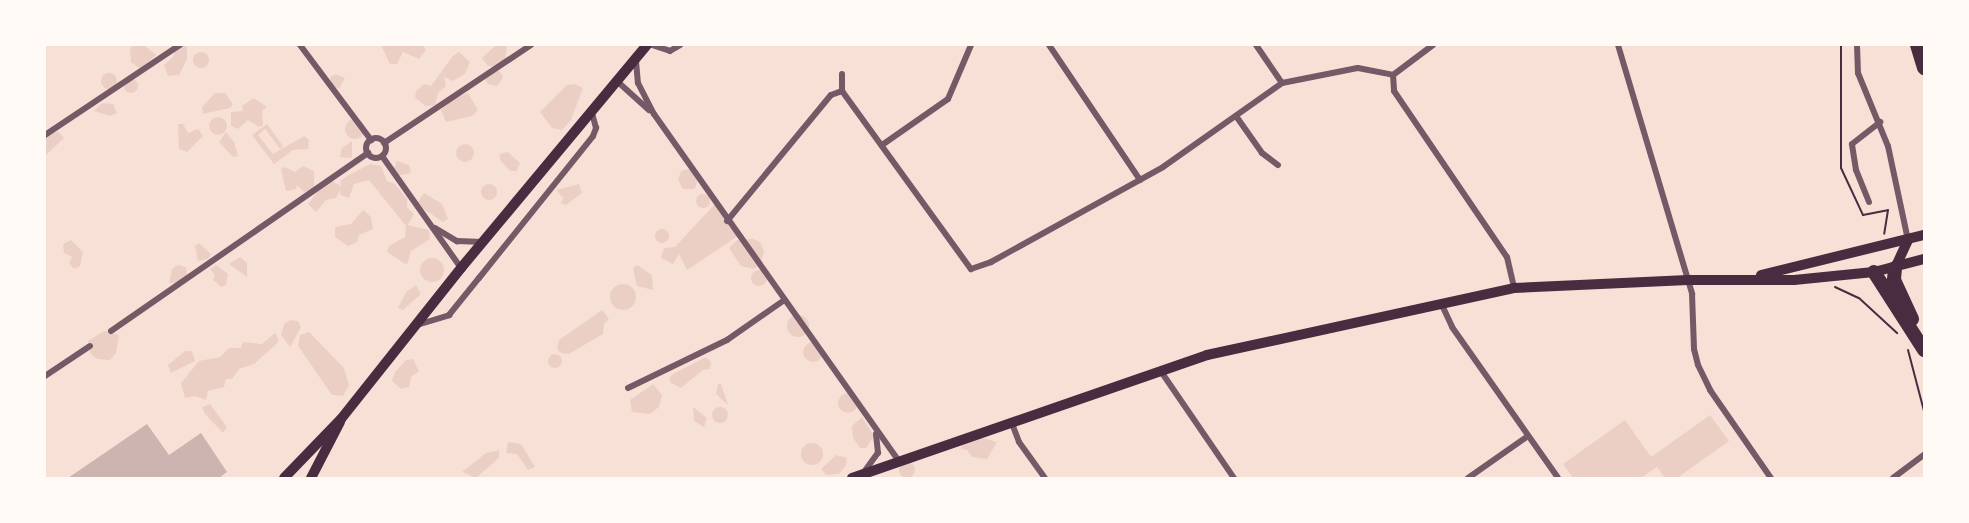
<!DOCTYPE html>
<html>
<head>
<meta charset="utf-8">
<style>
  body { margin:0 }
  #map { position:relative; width:1969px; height:523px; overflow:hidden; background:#f7e1d7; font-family:"Source Serif 4",serif }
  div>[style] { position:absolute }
  .green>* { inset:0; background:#ebcfc5 }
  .round { border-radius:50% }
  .building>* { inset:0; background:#ccb4b1 }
  .path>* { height:2px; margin:-1px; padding:0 1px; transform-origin:1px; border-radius:1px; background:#4a2c40 }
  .minor>* { height:6px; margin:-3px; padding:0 3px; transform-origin:3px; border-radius:3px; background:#755966 }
  .minor>.ring { margin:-3px; padding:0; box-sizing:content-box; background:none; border:6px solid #755966; border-radius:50% }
  .primary>* { height:10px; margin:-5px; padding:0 5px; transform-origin:5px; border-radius:5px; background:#4a2c40 }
  .motorway>* { height:14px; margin:-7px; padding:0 7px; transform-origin:7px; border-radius:7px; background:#4a2c40 }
  span { translate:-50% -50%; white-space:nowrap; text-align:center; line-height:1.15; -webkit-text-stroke:6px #fffaf5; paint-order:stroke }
  .frame { position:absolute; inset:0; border:46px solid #fffaf5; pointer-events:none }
</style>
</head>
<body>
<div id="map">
  <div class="green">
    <i style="clip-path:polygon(134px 45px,144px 45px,156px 55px,140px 69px,131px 62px,130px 48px)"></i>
    <i style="clip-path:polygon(381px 45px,423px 45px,426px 50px,419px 59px,403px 52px,397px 64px,390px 64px)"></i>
    <i style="clip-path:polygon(496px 45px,507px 45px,505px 60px,499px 67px,488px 66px,482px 58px)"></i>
    <i style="clip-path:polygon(175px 46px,187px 46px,187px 59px,179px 75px,168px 76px,164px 65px,174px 56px)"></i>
    <i style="clip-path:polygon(459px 52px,470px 62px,465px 74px,453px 81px,444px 77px,446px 86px,438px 93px,435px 105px,425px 106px,415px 97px,416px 91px,424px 84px,431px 86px,452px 57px)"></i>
    <i class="round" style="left:193px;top:52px;width:16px;height:16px"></i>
    <i style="clip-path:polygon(498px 70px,503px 76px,501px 81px,496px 86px,488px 84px,484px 77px)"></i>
    <i class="round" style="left:101px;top:73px;width:16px;height:16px"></i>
    <i style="clip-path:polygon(336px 74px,345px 78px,339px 89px,331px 85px,330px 77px)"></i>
    <i class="round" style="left:124px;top:79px;width:14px;height:14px"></i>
    <i style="clip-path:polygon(575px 84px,583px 88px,571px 120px,562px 130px,552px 128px,540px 112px,567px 85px)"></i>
    <i style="clip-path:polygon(215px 93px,225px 93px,233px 104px,230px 108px,203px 114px,202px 107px)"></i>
    <i style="clip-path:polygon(468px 93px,478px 110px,472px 116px,446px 122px,441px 110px,451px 100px)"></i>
    <i style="clip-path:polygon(254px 98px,267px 107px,262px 111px,263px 125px,259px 127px,248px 120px,238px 129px,231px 126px,231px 112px,243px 111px,242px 106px)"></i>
    <i style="clip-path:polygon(102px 103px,113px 104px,117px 113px,110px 116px,94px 111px)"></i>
    <i class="round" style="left:209px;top:117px;width:18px;height:18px"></i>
    <i class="round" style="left:345px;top:119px;width:20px;height:20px"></i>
    <i style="clip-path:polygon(178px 124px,183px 124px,188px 133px,198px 129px,203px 136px,187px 152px,179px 149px)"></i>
    <i style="clip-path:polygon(267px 124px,283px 146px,280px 149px,265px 129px,258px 135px,273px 154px,304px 136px,309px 140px,308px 149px,293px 150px,274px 164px,252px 135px)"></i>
    <i style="clip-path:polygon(58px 132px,64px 138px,45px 156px,45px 134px)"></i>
    <i style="clip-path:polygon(226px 132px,234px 142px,238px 156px,233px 157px,219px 142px)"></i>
    <i style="clip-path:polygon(352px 141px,352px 158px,340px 157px,342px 148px)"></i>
    <i class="round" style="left:456px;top:144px;width:18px;height:18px"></i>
    <i style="clip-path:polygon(508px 152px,520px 163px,517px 171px,510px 171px,500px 160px,500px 154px)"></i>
    <i style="clip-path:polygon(397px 161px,409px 165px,411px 173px,397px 176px,394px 168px)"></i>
    <i style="clip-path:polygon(370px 164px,381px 166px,387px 181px,395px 184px,407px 199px,407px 207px,414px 214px,408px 225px,429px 230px,430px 239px,411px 251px,407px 265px,387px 252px,389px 246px,405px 237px,406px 226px,369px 180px,354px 184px,349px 198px,340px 195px,341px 189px,336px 198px,326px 200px,316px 212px,308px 204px,328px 179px,341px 186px,340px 181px,347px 176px)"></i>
    <i style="clip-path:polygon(303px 166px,314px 171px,314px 189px,304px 192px,297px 185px,296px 189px,286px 191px,281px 169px,285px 167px,295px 172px)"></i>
    <i style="clip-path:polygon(694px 168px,698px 178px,695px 189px,683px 189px,678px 179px,681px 171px)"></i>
    <i class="round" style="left:481px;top:184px;width:16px;height:16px"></i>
    <i style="clip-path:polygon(579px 184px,582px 193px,566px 205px,561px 203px,563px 198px,556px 190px)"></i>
    <i style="clip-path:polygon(424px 193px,442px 204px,448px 219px,443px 222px,422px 208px,418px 202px)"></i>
    <i class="round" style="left:696px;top:194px;width:14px;height:14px"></i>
    <i style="clip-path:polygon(715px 204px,738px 236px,687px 270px,679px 254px,673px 264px,661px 258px,664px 248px,675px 247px)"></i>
    <i style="clip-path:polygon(363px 210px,371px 217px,373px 229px,359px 235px,357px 242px,348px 246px,335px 237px,335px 227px,351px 224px)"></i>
    <i class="round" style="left:655px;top:229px;width:14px;height:14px"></i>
    <i style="clip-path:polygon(753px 239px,760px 242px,764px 251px,761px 264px,754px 269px,741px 266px,729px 248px,737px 240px)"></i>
    <i style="clip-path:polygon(71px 240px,83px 252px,80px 266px,74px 269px,69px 263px,72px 257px,64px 253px,63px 244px)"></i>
    <i style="clip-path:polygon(199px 243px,211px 254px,208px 259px,198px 261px,195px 246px)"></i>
    <i style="clip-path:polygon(240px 257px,247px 263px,247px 277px,229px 264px)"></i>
    <i class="round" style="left:420px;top:258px;width:24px;height:24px"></i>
    <i style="clip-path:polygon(178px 265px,186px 267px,187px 275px,176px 283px,169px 283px,172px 269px)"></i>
    <i style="clip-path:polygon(216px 265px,228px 274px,226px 285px,221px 287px,213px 280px,215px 275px,210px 269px)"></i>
    <i style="clip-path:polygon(637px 265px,652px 275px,653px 290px,637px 286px,633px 268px)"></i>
    <i class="round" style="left:751px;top:270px;width:16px;height:16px"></i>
    <i class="round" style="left:610px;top:284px;width:26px;height:26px"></i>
    <i style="clip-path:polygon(416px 285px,421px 294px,403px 310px,398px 308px,406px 292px)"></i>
    <i style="clip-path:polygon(602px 310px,609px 319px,604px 324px,603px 334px,569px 354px,561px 353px,557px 349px,559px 340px)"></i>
    <i class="round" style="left:787px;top:315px;width:22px;height:22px"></i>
    <i style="clip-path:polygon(290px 320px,298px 321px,301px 327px,290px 347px,281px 335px,284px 324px)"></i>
    <i style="clip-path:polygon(104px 331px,119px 335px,116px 353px,110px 360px,97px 359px,90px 353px,88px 341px)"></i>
    <i style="clip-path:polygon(309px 332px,344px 368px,349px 385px,343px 396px,332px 395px,298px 346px,300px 335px)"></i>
    <i style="clip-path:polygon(275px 333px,279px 341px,272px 348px,254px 364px,239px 369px,232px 379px,226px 379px,224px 387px,208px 391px,206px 400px,195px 396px,185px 398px,181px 383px,199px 361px,220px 357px,229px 348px,241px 348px,243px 342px,262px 344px)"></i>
    <i class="round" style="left:803px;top:342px;width:20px;height:20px"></i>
    <i style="clip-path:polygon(185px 351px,192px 351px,195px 361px,171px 373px,168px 365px)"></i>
    <i class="round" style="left:548px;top:354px;width:14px;height:14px"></i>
    <i style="clip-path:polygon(706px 357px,711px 362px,710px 369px,703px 370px,681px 388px,671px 383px,669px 378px,673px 374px)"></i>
    <i style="clip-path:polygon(413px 359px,419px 371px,411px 377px,409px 387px,401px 389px,392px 381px,395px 372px,406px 360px)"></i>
    <i style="clip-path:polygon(653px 384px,662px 395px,659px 407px,650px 414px,632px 412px,630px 400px)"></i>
    <i style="clip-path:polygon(718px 384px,721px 384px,728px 405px,716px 394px)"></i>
    <i class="round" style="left:838px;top:393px;width:20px;height:20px"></i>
    <i style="clip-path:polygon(210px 404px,227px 427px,223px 433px,205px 414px,202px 407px)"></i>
    <i style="clip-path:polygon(693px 407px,707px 418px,704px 427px,694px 421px)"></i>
    <i class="round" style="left:712px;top:407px;width:16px;height:16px"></i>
    <i style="clip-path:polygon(1710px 415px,1729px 441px,1677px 478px,1665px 478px,1657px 467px,1641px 478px,1573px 478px,1563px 464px,1625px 420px,1651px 457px)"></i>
    <i style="clip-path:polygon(862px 417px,874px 436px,866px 448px,860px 448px,853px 438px,852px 426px)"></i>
    <i style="clip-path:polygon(975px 436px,997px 442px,987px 459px,972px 457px,967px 450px,961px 449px,962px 444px)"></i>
    <i style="clip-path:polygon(508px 442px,521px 444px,535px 467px,528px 470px,517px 454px,506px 453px)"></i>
    <i class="round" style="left:801px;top:443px;width:22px;height:22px"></i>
    <i style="clip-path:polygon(499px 450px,499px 458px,476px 478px,462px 472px,486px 453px)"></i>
    <i style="clip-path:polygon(836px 455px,847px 458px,846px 465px,839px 474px,826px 475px,821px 469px)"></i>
    <i class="round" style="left:899px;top:462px;width:16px;height:16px"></i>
  </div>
  <div class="building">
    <i style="clip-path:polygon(147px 424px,169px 455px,201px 433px,227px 472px,219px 478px,68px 478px)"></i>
  </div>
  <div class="path">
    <i style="left:1841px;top:45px;width:123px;rotate:90deg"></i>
    <i style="left:1841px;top:168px;width:52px;rotate:64.9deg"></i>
    <i style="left:1863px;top:215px;width:25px;rotate:-11deg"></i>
    <i style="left:1888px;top:210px;width:24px;rotate:99deg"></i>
    <i style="left:1835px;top:287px;width:26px;rotate:25deg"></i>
    <i style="left:1859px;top:298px;width:52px;rotate:42.6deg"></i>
    <i style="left:1908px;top:350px;width:63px;rotate:75.3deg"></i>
  </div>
  <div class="minor">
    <i style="left:300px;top:45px;width:119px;rotate:53.2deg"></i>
    <i style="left:652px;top:45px;width:19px;rotate:18deg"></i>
    <i style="left:670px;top:51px;width:12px;rotate:-31deg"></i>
    <i style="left:1049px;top:45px;width:163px;rotate:56deg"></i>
    <i style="left:1256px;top:45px;width:46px;rotate:55.6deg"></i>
    <i style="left:1618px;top:45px;width:260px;rotate:73.4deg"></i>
    <i style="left:1692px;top:294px;width:55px;rotate:87.9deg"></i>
    <i style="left:1694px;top:349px;width:16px;rotate:76deg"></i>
    <i style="left:1698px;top:365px;width:28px;rotate:64deg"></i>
    <i style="left:1710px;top:390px;width:107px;rotate:55.3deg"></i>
    <i style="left:1857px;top:45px;width:28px;rotate:88deg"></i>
    <i style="left:1858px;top:73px;width:79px;rotate:67.7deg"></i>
    <i style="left:1888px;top:146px;width:96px;rotate:78deg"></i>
    <i style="left:636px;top:61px;width:22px;rotate:85deg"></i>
    <i style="left:638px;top:83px;width:35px;rotate:63deg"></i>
    <i style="left:654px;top:114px;width:425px;rotate:54.8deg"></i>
    <i style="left:1393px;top:75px;width:16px;rotate:86deg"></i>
    <i style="left:1394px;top:91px;width:201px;rotate:55.8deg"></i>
    <i style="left:1507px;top:257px;width:32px;rotate:77deg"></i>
    <i style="left:1393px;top:75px;width:50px;rotate:-36.9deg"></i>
    <i style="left:618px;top:82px;width:42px;rotate:42.1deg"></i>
    <i style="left:842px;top:91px;width:220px;rotate:54.1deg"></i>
    <i style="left:971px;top:269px;width:21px;rotate:-19deg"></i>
    <i style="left:991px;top:262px;width:196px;rotate:-28.9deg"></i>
    <i style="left:1163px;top:167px;width:146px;rotate:-35.2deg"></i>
    <i style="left:1282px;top:83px;width:77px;rotate:-11.2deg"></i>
    <i style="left:1358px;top:68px;width:36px;rotate:11deg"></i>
    <i style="left:1236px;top:116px;width:45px;rotate:54.9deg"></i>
    <i style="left:1262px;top:153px;width:20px;rotate:37deg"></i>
    <i style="left:45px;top:135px;width:162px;rotate:-33.7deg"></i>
    <i class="ring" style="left:366px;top:138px;width:14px;height:14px"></i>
    <i style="left:384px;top:143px;width:177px;rotate:-33.7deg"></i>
    <i style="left:882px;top:145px;width:80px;rotate:-34.9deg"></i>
    <i style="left:948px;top:99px;width:59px;rotate:-66.9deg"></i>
    <i style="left:382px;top:156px;width:137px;rotate:54.8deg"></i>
    <i style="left:1869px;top:202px;width:35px;rotate:-112deg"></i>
    <i style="left:1856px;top:170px;width:26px;rotate:-99deg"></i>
    <i style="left:1852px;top:144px;width:36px;rotate:-38deg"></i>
    <i style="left:727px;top:221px;width:163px;rotate:-50.5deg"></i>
    <i style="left:831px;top:95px;width:12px;rotate:-20deg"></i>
    <i style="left:842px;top:91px;width:17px;rotate:-90deg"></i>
    <i style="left:435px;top:228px;width:26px;rotate:31deg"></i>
    <i style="left:457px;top:241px;width:26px;rotate:2deg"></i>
    <i style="left:1441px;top:303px;width:26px;rotate:65deg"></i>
    <i style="left:1452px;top:327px;width:184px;rotate:54.9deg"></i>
    <i style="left:417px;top:325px;width:34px;rotate:-17deg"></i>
    <i style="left:449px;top:315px;width:48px;rotate:-51deg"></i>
    <i style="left:479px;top:278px;width:182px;rotate:-51.2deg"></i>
    <i style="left:593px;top:136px;width:9px;rotate:-69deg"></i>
    <i style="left:596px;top:128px;width:16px;rotate:-105deg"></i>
    <i style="left:111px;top:331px;width:313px;rotate:-34.7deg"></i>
    <i style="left:1160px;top:370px;width:131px;rotate:55.6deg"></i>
    <i style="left:45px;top:376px;width:54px;rotate:-33.7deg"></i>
    <i style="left:628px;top:388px;width:110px;rotate:-25.9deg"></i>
    <i style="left:727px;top:340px;width:68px;rotate:-34.9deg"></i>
    <i style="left:1011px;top:421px;width:22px;rotate:69deg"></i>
    <i style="left:1019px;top:442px;width:44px;rotate:54.2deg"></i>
    <i style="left:864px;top:472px;width:24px;rotate:-54deg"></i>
    <i style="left:878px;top:453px;width:19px;rotate:-96deg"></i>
    <i style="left:1468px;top:478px;width:73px;rotate:-35deg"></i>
    <i style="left:1893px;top:478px;width:39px;rotate:-37deg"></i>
  </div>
  <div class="primary">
    <i style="left:1895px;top:268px;width:31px;rotate:-65deg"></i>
    <i style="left:1761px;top:275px;width:168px;rotate:-13.8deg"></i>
    <i style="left:284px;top:478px;width:82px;rotate:-46deg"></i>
    <i style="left:341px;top:419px;width:193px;rotate:-51.5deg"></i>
    <i style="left:461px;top:268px;width:290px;rotate:-50.2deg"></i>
    <i style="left:311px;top:478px;width:63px;rotate:-62.6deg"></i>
    <i style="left:852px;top:478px;width:376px;rotate:-19.1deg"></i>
    <i style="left:1207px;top:355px;width:314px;rotate:-12.3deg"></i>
    <i style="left:1514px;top:288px;width:174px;rotate:-2.6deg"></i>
    <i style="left:1688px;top:280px;width:106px"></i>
    <i style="left:1794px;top:280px;width:80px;rotate:-5.7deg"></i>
    <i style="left:1874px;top:272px;width:52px;rotate:-14.6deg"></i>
  </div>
  <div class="motorway">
    <i style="left:1917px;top:45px;width:24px;rotate:73deg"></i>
    <i style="left:1895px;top:268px;width:12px;rotate:95deg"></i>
    <i style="left:1894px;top:280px;width:43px;rotate:65.2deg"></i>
    <i style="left:1874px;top:272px;width:93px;rotate:57.3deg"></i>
  </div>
  <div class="frame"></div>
</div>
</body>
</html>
